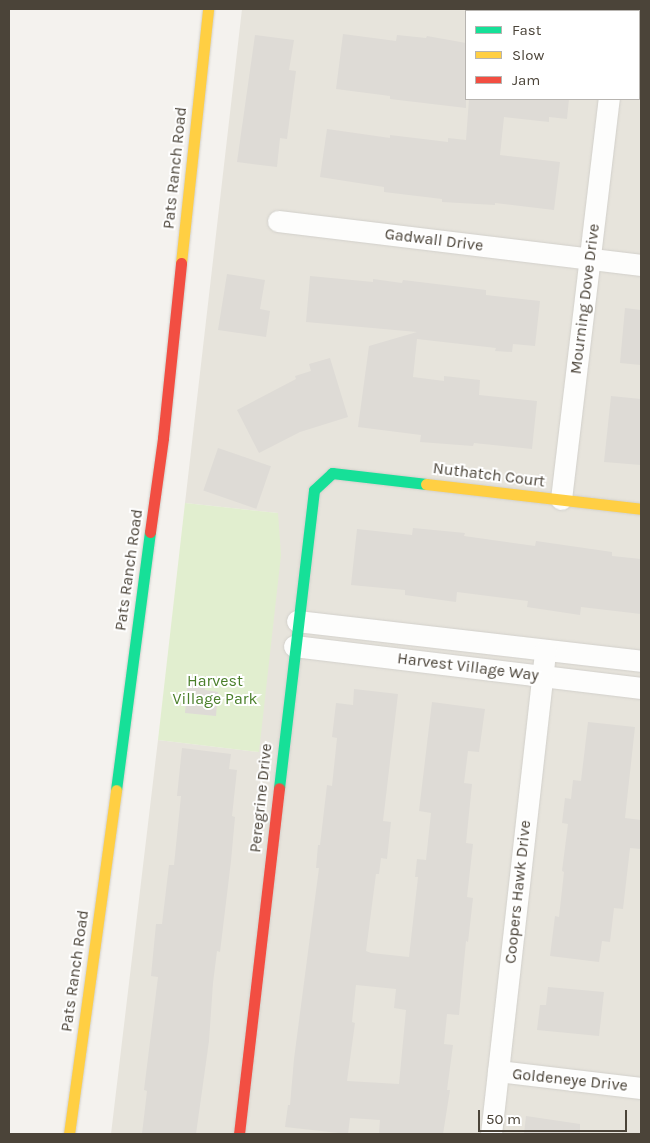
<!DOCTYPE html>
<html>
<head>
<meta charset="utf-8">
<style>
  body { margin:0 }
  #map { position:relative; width:650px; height:1143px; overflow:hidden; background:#f4f2ee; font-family:Karla,sans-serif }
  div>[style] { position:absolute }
  .residential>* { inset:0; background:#e7e4dc }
  .green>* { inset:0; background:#e1eecf }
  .building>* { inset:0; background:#dedbd6; transform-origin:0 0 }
  .roads { filter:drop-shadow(0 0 1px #d2d0cb) drop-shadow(0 0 1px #d2d0cb) }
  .street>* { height:21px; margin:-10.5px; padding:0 10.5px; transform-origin:10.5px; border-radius:10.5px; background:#fdfdfc }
  .fast>* { height:11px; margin:-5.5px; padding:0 5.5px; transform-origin:5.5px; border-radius:5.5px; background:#16e098 }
  .slow>* { height:11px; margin:-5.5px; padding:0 5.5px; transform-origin:5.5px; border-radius:5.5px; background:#ffcf43 }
  .jam>* { height:11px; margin:-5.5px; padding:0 5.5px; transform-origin:5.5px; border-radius:5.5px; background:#f24e42 }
  span { translate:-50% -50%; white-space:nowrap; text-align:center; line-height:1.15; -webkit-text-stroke:4px #fff; paint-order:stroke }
  .street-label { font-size:16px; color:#4b4439 }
  .park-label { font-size:16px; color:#4a7f2a }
  .frame { position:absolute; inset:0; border:10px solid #4b4439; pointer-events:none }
  .legend { position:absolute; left:465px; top:10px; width:175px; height:90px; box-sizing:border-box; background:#fff; border:1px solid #b7b4b0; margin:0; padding:6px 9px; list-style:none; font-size:15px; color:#4b4439 }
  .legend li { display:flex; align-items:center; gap:10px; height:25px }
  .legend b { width:25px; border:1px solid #b7b4b0 }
  .scale { position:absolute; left:478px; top:1110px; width:149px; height:22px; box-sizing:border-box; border:2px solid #4b4439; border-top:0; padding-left:6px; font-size:15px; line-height:18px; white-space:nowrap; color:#4b4439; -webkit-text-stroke:4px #fff; paint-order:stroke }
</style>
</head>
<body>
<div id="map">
  <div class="residential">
    <i style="clip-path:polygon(evenodd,242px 9px,641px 9px,641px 1134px,111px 1134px,158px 740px,258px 752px,278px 513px,185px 503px,242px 9px,466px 11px,639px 11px,639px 99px,466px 99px,466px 11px)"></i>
  </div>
  <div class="green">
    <i style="clip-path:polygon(185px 503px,278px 513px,281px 555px,259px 752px,158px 740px)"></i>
  </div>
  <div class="building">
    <i style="clip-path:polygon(343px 34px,396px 41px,397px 35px,426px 38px,427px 36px,466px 43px,466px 108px,390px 99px,390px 96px,336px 89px)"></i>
    <i style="clip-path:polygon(255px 35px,294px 40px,289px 70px,296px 71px,287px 139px,280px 138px,277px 167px,237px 162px)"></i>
    <i style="clip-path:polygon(469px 99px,569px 99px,567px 119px,549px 117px,549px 122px,504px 117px,500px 155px,560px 162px,554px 210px,495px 203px,495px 205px,442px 202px,442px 199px,384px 192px,384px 187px,320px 177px,327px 129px,390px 138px,390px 135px,448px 142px,448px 138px,466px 140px)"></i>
    <i style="clip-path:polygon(227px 274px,265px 280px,260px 309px,270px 311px,266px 337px,218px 330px)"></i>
    <i style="clip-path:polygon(310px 276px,373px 282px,373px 279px,402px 283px,403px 280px,486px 290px,486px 295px,540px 301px,535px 346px,513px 344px,512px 352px,495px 351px,496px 348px,417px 339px,413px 377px,444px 381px,444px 376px,480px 380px,479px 395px,537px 401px,532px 449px,474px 443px,473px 446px,420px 442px,421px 435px,358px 427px,369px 346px,417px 332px,306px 322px)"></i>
    <i style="clip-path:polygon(625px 308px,641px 310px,641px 365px,620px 363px)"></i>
    <i style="clip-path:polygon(330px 358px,348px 417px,300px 432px,259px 453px,237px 410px,296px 379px,295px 376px,311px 371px,309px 364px)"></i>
    <i style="clip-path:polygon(611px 396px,641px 399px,641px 465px,604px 462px)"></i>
    <i style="left:218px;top:448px;width:56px;height:45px;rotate:19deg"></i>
    <i style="clip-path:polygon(413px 528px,465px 533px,464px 536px,535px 546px,536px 541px,612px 552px,612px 556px,641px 559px,641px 614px,581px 607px,580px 615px,527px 607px,528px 601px,457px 592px,456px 602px,405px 595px,405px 590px,351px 585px,357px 529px,412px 535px)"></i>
    <i style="clip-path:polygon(188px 679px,205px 681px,205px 690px,218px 692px,216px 716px,185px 713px)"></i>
    <i style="clip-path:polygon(evenodd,354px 689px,398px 694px,383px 821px,391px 822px,387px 859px,381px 858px,379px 874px,376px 874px,366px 951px,371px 953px,409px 957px,418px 877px,415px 877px,417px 859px,426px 860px,431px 813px,419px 811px,432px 702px,485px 709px,479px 752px,468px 751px,464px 783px,472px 784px,466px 843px,473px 844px,467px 897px,473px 898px,468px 942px,466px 941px,459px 1015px,447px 1014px,444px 1044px,453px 1045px,447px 1090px,450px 1090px,443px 1134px,379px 1134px,380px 1120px,350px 1118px,348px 1134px,285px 1127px,288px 1105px,290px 1105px,294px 1059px,319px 868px,316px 868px,318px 845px,320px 845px,327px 785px,332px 786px,337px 738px,332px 737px,336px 703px,353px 705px,354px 689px,356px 985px,396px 989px,394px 1008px,406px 1010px,399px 1084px,347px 1081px,355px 1023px,352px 1022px,356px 985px)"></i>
    <i style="clip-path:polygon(588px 722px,635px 727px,625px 818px,641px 820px,641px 849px,630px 848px,623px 909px,614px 908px,610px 942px,602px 941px,599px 962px,550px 956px,555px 916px,559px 917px,564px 872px,562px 871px,568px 824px,562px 823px,565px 798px,571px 799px,573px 780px,581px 781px)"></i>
    <i style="clip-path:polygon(182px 748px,231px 754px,229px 769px,237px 770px,232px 816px,235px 817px,231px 861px,220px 952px,217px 951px,213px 983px,209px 1041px,196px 1134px,142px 1134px,147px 1091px,144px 1090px,158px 977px,151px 976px,156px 924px,162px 924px,169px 865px,174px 865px,181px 796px,177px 796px)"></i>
    <i style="clip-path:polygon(548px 987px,604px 992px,599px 1036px,537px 1030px,540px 1005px,546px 1005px)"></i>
    <i style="clip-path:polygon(526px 1116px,580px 1124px,580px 1134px,524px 1134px)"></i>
  </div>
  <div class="roads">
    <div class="street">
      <i style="left:535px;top:9px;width:20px;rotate:6deg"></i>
      <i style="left:620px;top:11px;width:2px;rotate:-90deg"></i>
      <i style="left:278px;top:221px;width:366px;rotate:6.9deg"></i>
      <i style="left:561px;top:499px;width:403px;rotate:-83.2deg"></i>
      <i style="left:297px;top:621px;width:346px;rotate:6.6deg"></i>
      <i style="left:294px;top:646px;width:350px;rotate:6.9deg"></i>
      <i style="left:498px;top:1071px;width:144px;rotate:6.8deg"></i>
      <i style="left:491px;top:1134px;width:487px;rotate:-83.6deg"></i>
    </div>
    <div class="fast">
      <i style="left:279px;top:788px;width:300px;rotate:-83.3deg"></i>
      <i style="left:314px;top:490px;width:25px;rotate:-43deg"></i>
      <i style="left:332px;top:473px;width:95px;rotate:6.7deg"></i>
      <i style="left:116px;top:790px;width:260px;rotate:-82.5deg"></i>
    </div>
    <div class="slow">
      <i style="left:181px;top:263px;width:255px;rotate:-83.9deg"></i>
      <i style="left:426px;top:484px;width:216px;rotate:6.6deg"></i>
      <i style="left:69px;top:1134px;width:347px;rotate:-82.2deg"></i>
    </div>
    <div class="jam">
      <i style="left:150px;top:532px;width:95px;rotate:-82.1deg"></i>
      <i style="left:163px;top:438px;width:176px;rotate:-84.1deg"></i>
      <i style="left:239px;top:1134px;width:348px;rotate:-83.4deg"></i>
    </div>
  </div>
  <div class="street-label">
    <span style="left:175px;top:168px;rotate:-84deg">Pats Ranch Road</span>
    <span style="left:434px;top:240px;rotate:7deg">Gadwall Drive</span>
    <span style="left:585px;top:299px;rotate:-83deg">Mourning Dove Drive</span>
    <span style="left:489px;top:475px;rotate:7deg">Nuthatch Court</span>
    <span style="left:129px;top:570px;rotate:-82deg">Pats Ranch Road</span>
    <span style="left:468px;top:667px;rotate:7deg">Harvest Village Way</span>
    <span style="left:261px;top:798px;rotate:-84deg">Peregrine Drive</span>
    <span style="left:518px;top:892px;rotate:-84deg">Coopers Hawk Drive</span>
    <span style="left:75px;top:971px;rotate:-82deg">Pats Ranch Road</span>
    <span style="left:570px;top:1080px;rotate:6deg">Goldeneye Drive</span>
  </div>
  <div class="park-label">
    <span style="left:215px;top:690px">Harvest<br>Village Park</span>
  </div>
  <div class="frame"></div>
  <ul class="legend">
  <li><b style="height:6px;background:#16e098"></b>Fast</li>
  <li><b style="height:6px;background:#ffcf43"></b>Slow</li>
  <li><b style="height:6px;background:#f24e42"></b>Jam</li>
  </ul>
  <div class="scale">50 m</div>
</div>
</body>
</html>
